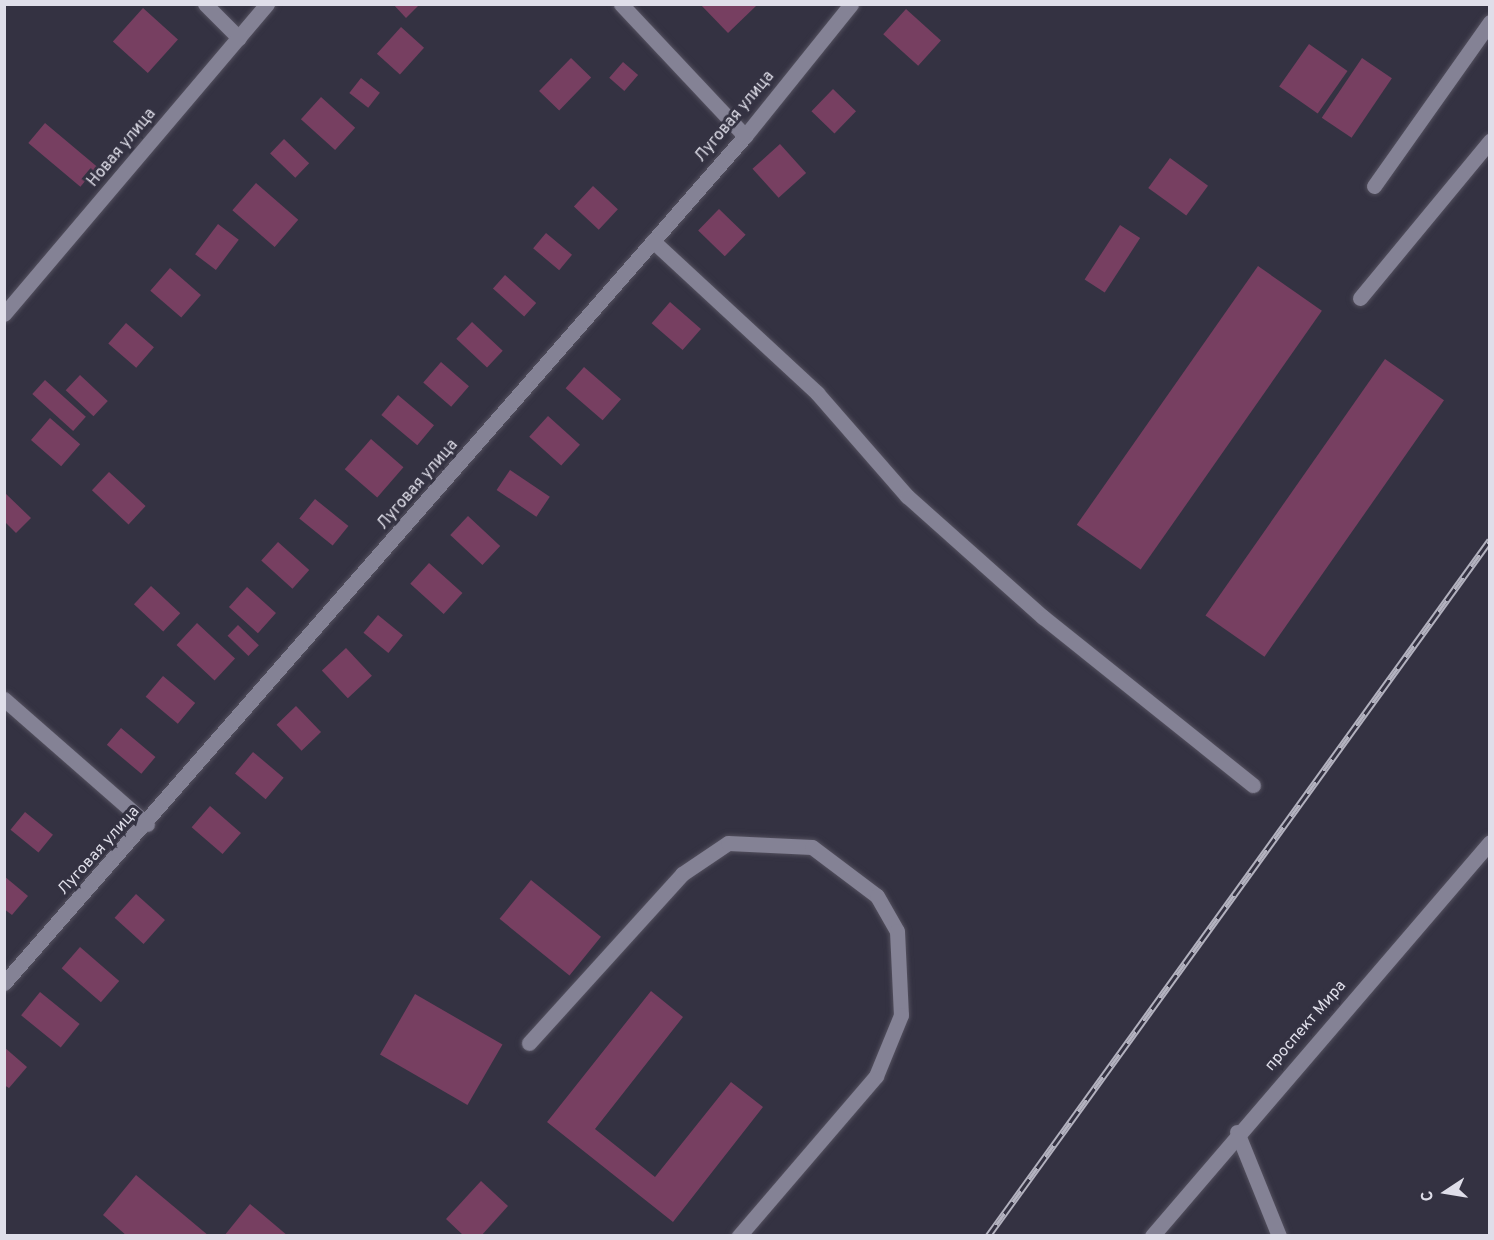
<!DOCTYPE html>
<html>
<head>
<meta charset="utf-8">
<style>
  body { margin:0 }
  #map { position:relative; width:1494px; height:1240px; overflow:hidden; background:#343242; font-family:Overpass,sans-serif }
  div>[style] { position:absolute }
  .building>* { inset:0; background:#773f61; transform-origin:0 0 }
  .roads { filter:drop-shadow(0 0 2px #53505e) drop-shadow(0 0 2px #53505e) }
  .service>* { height:15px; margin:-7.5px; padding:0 7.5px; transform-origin:7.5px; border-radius:7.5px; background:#848295 }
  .minor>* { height:15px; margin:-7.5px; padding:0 7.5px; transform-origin:7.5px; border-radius:7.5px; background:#848295 }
  .secondary>* { height:15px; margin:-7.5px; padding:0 7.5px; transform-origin:7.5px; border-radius:7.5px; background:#848295 }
  .rail>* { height:7px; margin-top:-3.5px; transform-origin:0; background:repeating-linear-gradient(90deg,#343242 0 14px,#b3b2bf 0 28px); box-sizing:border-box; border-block:2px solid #b3b2bf }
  span { translate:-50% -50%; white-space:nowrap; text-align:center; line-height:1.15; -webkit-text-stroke:6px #343242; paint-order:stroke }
  .street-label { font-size:16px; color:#dfdee9 }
  .frame { position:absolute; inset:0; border:6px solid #dfdee9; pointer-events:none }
  .north { position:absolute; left:1416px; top:1162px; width:60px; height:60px; -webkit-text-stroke:4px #343242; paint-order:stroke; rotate:258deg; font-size:16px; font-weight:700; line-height:24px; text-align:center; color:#dfdee9 }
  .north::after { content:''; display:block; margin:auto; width:21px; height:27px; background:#dfdee9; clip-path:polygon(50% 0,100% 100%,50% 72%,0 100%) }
</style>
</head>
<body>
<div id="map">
  <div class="building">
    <i style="clip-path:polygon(393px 4px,420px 4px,406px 18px)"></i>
    <i style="clip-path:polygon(700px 4px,755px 4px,756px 6px,728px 33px)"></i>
    <i style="left:143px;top:8px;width:47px;height:45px;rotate:42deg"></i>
    <i style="left:906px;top:9px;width:47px;height:34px;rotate:42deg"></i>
    <i style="left:401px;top:27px;width:31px;height:36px;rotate:42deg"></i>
    <i style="left:1309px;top:44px;width:47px;height:52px;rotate:35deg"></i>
    <i style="left:571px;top:58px;width:28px;height:46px;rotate:44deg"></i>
    <i style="left:1362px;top:58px;width:36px;height:72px;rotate:34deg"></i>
    <i style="left:623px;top:62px;width:20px;height:21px;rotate:41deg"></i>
    <i style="left:361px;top:78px;width:24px;height:19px;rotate:38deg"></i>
    <i style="left:833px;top:89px;width:32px;height:31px;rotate:44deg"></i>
    <i style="left:321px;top:97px;width:46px;height:30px;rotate:42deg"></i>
    <i style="left:45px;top:123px;width:68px;height:26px;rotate:40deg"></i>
    <i style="left:284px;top:139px;width:35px;height:20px;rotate:44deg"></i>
    <i style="left:780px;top:144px;width:39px;height:37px;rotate:48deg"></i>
    <i style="left:1170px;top:158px;width:47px;height:37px;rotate:36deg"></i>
    <i style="left:256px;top:183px;width:56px;height:36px;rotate:41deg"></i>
    <i style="left:593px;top:186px;width:34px;height:28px;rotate:43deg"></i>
    <i style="left:719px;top:209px;width:37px;height:30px;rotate:44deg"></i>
    <i style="left:218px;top:224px;width:26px;height:38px;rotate:37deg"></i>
    <i style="left:1120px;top:225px;width:24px;height:65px;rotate:33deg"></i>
    <i style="left:546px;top:233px;width:34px;height:20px;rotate:40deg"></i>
    <i style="left:1258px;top:266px;width:78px;height:316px;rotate:35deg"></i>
    <i style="left:170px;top:268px;width:41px;height:30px;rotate:41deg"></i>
    <i style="left:505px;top:275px;width:42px;height:18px;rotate:42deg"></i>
    <i style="left:670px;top:302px;width:41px;height:28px;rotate:41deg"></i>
    <i style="left:472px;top:322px;width:42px;height:23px;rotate:43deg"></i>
    <i style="left:126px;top:323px;width:37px;height:27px;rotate:41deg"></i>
    <i style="left:1385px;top:359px;width:72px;height:313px;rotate:35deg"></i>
    <i style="left:441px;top:362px;width:37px;height:27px;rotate:41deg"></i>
    <i style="left:584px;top:367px;width:49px;height:28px;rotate:41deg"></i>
    <i style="left:80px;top:375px;width:38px;height:21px;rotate:43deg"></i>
    <i style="left:45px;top:380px;width:55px;height:19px;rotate:42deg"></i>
    <i style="left:398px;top:395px;width:47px;height:26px;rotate:40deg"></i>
    <i style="left:548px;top:416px;width:43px;height:28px;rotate:42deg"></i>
    <i style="left:50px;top:418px;width:40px;height:29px;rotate:41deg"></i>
    <i style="left:371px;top:439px;width:43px;height:40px;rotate:41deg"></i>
    <i style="left:510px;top:470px;width:48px;height:24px;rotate:34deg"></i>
    <i style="left:109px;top:472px;width:50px;height:25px;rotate:43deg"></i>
    <i style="clip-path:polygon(4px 492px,31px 518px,16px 533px,4px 521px)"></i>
    <i style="left:315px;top:499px;width:43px;height:25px;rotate:39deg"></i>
    <i style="left:468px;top:516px;width:44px;height:26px;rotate:43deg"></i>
    <i style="left:278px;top:542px;width:42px;height:25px;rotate:42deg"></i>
    <i style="left:429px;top:563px;width:45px;height:28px;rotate:42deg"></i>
    <i style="left:151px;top:586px;width:40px;height:25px;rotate:43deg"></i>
    <i style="left:247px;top:587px;width:39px;height:27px;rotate:42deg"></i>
    <i style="left:378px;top:615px;width:32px;height:23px;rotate:39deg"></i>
    <i style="left:197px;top:623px;width:52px;height:30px;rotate:43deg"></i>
    <i style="left:238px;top:625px;width:29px;height:15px;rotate:44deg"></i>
    <i style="left:346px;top:648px;width:38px;height:33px;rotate:47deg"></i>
    <i style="left:163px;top:676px;width:42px;height:27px;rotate:40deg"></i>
    <i style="left:296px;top:706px;width:36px;height:27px;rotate:46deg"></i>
    <i style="left:121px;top:728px;width:45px;height:22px;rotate:40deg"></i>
    <i style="left:253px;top:752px;width:40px;height:28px;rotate:40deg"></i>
    <i style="left:210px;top:806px;width:41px;height:28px;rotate:41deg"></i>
    <i style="left:25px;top:812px;width:36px;height:23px;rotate:39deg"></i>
    <i style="clip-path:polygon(4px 876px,28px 896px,12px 915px,4px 909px)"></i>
    <i style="left:531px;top:880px;width:90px;height:50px;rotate:39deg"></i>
    <i style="left:136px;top:894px;width:39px;height:32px;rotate:42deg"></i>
    <i style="left:80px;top:947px;width:52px;height:28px;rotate:41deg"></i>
    <i style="clip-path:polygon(651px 991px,683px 1017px,595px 1129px,655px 1177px,731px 1082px,763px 1107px,673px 1222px,547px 1122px)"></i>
    <i style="left:40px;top:992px;width:51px;height:30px;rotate:39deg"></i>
    <i style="left:415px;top:994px;width:101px;height:70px;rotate:30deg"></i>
    <i style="clip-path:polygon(4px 1047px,27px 1067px,9px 1088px,4px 1085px)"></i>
    <i style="clip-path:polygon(136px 1175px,209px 1236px,127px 1236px,103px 1215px)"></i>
    <i style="clip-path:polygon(481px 1181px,508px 1206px,481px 1236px,464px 1236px,446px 1219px)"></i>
    <i style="clip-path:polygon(250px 1204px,288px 1236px,224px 1236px)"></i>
  </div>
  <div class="roads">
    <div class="service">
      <i style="left:1374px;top:186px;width:201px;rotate:-54.7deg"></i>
      <i style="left:653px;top:241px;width:224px;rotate:42.8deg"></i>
      <i style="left:817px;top:393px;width:137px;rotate:48.9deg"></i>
      <i style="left:907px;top:496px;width:182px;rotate:41.7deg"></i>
      <i style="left:1043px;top:617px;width:269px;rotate:38.7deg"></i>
      <i style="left:1360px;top:298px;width:204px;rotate:-50.4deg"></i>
      <i style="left:4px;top:699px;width:190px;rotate:41.2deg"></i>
      <i style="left:529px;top:1043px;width:228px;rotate:-47.8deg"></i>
      <i style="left:682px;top:874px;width:55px;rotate:-34deg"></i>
      <i style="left:728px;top:843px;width:84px;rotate:2.7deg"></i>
      <i style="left:812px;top:847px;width:81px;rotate:37deg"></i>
      <i style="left:877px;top:896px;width:40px;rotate:60.3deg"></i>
      <i style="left:897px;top:931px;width:84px;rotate:87.3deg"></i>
      <i style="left:901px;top:1015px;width:66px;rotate:112.3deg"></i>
      <i style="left:876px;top:1076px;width:211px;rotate:130.6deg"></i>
    </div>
    <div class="minor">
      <i style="left:205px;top:4px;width:48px;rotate:45deg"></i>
      <i style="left:621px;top:4px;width:181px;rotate:46.8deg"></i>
      <i style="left:4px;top:314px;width:407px;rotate:-49.7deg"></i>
      <i style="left:4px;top:983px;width:1125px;rotate:-48.82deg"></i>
      <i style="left:745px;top:136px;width:169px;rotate:-51.2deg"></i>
      <i style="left:1237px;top:1132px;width:112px;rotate:68deg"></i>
    </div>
    <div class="secondary">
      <i style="left:1152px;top:1236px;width:519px;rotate:-49.37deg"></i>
    </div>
  </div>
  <div class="rail">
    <i style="left:988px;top:1236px;width:858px;rotate:-54.2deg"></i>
  </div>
  <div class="street-label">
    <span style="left:735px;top:117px;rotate:-50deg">Луговая улица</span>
    <span style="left:122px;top:148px;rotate:-50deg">Новая улица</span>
    <span style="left:418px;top:485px;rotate:-49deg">Луговая улица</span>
    <span style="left:99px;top:851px;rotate:-48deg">Луговая улица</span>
    <span style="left:1306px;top:1026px;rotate:-49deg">проспект Мира</span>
  </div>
  <div class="frame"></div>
  <div class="north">С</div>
</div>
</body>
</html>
